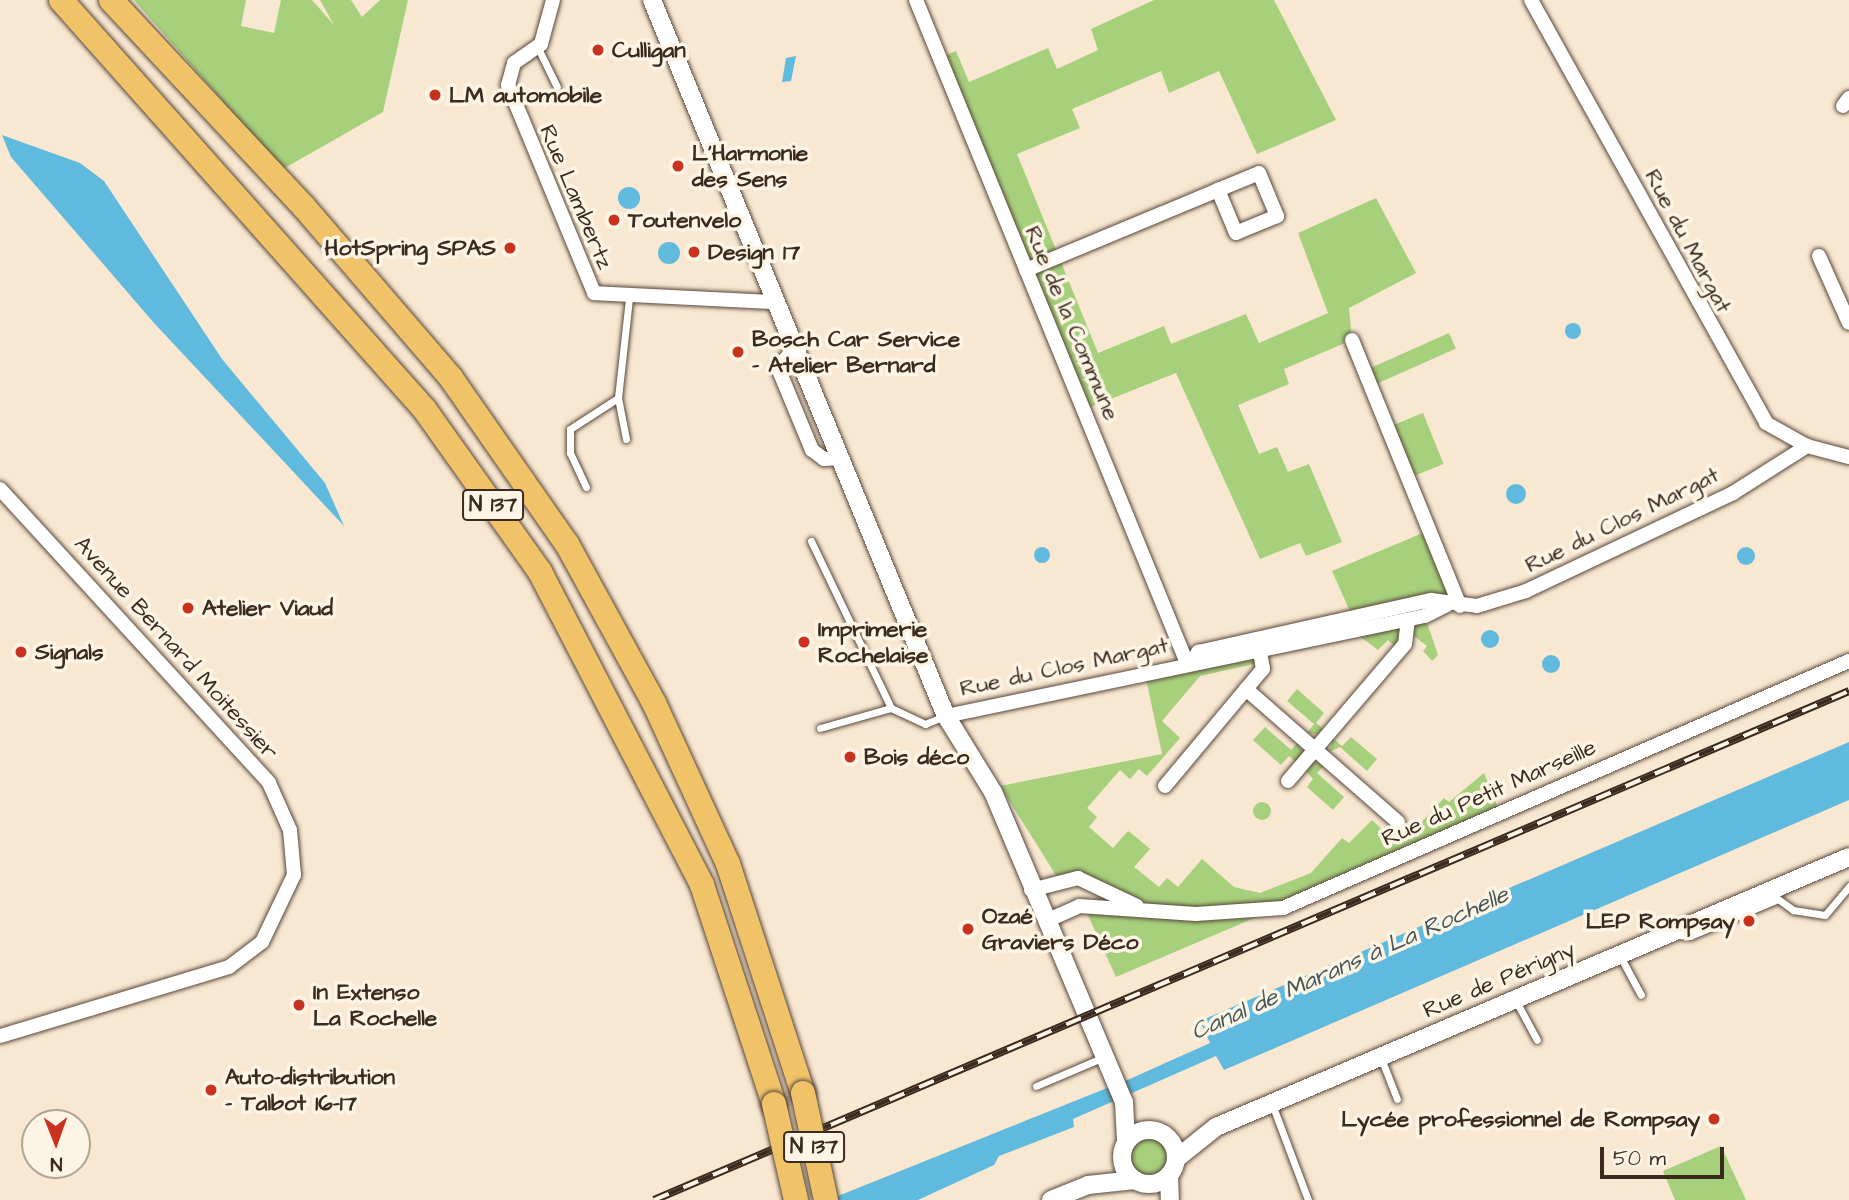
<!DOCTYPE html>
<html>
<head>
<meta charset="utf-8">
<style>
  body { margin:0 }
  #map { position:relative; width:1849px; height:1200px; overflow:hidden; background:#f8e7d1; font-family:"Architects Daughter",sans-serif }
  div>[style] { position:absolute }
  .green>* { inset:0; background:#a7d07c; transform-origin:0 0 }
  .round { border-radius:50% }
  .water>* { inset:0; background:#60badd }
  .roads { filter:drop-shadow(0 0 2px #574639) drop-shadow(0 0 2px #574639) }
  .service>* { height:7px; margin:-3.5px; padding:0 3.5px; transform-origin:3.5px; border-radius:3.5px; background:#fff }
  .minor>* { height:14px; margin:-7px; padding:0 7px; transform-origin:7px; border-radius:7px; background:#fff }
  .tertiary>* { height:18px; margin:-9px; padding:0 9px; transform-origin:9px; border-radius:9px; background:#fff }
  .tertiary>.ring { margin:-9px; padding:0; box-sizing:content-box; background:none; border:18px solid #fff; border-radius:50% }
  .trunk>* { height:24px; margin:-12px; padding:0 12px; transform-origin:12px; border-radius:12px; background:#f0c369 }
  .rail>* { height:8px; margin-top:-4px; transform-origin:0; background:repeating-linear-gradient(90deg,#fcf5e5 0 16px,#3b2a1e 0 32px); box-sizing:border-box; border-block:2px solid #3b2a1e }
  .bridges { filter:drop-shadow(0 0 2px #574639) drop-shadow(0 0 2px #574639) }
  .trunk-bridge>* { height:24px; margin:-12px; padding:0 12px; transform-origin:12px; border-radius:12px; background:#f0c369 }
  .dots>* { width:19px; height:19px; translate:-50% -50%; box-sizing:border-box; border:4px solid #fcf5e5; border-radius:50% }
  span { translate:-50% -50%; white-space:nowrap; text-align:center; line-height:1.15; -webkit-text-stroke:7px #fcf5e5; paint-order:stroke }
  .shield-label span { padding:2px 5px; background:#fcf5e5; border:2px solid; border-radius:5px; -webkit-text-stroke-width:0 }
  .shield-label { font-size:21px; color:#3b2a1e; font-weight:700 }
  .poi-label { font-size:23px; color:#3b2a1e; font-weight:700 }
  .left { translate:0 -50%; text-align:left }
  .right { translate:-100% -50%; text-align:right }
  .street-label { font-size:23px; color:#3b2a1e }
  .water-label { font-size:24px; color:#465557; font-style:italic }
  .north { position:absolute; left:21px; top:1109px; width:70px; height:70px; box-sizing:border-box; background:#fcf5e5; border:2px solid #afa495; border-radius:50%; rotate:179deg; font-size:19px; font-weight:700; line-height:28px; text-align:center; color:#3b2a1e }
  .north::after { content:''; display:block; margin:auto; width:24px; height:32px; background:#c8321e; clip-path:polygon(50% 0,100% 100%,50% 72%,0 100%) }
  .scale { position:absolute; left:1600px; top:1147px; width:124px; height:32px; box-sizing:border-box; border:4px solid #3b2a1e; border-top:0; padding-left:9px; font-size:21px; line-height:24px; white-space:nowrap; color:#3b2a1e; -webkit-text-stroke:5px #fcf5e5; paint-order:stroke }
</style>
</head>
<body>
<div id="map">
  <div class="green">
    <i style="clip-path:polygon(134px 0,246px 0,241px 26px,274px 33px,281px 0,312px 0,334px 25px,320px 0,351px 0,362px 17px,380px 0,408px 0,383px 112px,283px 169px)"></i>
    <i style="clip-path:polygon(1154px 0,1274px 0,1336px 120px,1257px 154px,1219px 71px,1169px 93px,1161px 71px,1072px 109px,1080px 128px,1017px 154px,1098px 353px,1164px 326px,1171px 344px,1246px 314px,1259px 343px,1328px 313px,1298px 233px,1376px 198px,1416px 273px,1349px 308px,1352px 340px,1284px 369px,1289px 384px,1238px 405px,1259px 454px,1277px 447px,1288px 472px,1309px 464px,1342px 542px,1306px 556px,1300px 543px,1260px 559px,1176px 373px,1083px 410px,937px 59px,956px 51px,969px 82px,1048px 48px,1057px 69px,1098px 50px,1091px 29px)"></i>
    <i style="left:1449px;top:333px;width:17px;height:92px;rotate:66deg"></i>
    <i style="left:1423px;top:413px;width:55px;height:38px;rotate:68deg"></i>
    <i style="clip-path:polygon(1430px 530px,1460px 606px,1425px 617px,1438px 655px,1432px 661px,1423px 651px,1427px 646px,1410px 633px,1400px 651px,1388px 640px,1378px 650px,1354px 632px,1261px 652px,1263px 669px,1254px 664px,1200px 676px,1162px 721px,1180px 738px,1147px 776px,1139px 769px,1130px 779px,1120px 770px,1087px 808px,1097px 817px,1089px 827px,1113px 848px,1128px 831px,1136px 837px,1150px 849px,1134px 867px,1159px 887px,1167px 878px,1178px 887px,1202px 859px,1234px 887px,1260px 893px,1311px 873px,1342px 838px,1349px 843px,1372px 820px,1389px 836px,1415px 829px,1444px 798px,1449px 802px,1484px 773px,1500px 813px,1116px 977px,1086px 911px,1126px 910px,1128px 897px,1059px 880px,1000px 786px,1162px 754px,1145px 674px,1352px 616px,1332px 571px)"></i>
    <i style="clip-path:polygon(1297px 689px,1324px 713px,1316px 723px,1325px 730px,1321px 735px,1307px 733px,1314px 724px,1287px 701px)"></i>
    <i style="clip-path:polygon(1265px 727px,1291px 750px,1299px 741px,1303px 755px,1296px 762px,1289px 756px,1281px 765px,1253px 740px)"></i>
    <i style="clip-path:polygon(1351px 737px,1377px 759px,1367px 771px,1340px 747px,1329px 752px,1333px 738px,1342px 746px)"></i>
    <i style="clip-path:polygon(1311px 762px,1325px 765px,1317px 773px,1344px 797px,1333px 810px,1307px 787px,1313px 779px,1304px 769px)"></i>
    <i class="round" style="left:1253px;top:802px;width:18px;height:18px"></i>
    <i class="round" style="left:1127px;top:1137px;width:42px;height:42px"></i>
    <i style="clip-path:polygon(1721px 1146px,1746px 1200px,1675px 1200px,1663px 1171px)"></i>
  </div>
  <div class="water">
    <i style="clip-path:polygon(796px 56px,791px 81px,782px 82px,786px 58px)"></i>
    <i style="clip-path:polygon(2px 135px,80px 163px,104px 181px,222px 359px,325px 483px,344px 526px,154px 323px,11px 157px)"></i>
    <i class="round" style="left:618px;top:187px;width:22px;height:22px"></i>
    <i class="round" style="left:658px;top:242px;width:22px;height:22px"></i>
    <i class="round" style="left:1565px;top:323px;width:16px;height:16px"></i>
    <i class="round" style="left:1506px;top:484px;width:20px;height:20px"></i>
    <i class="round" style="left:1034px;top:547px;width:16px;height:16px"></i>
    <i class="round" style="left:1737px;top:547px;width:18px;height:18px"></i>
    <i class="round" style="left:1481px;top:630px;width:18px;height:18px"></i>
    <i class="round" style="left:1542px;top:655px;width:18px;height:18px"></i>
    <i style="clip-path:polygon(1849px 742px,1849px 800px,1224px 1070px,1216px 1056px,1073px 1119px,1074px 1127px,999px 1156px,994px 1165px,918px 1200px,828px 1200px,1132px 1078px,1210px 1043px,1200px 1021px)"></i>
  </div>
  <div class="roads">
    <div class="service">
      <i style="left:538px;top:48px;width:43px;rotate:64deg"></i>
      <i style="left:626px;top:439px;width:42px;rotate:-101deg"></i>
      <i style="left:618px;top:398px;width:101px;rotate:-83.7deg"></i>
      <i style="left:586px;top:487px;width:38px;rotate:-115deg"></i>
      <i style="left:570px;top:453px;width:24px;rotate:-90deg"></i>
      <i style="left:570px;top:429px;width:57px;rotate:-32.9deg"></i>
      <i style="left:811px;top:541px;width:185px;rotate:64.4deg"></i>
      <i style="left:891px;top:708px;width:38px;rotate:25deg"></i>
      <i style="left:925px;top:724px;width:22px;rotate:-22deg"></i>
      <i style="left:820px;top:728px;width:74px;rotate:-15.7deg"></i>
      <i style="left:1678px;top:935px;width:12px;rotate:5deg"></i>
      <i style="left:1690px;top:936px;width:95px;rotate:-22.8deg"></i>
      <i style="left:1778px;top:899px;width:19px;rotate:36deg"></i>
      <i style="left:1793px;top:910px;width:32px;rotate:9deg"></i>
      <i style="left:1825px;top:915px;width:38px;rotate:-50deg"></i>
      <i style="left:1620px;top:956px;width:44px;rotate:61.7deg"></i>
      <i style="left:1516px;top:1001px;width:44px;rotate:61.7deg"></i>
      <i style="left:1381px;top:1058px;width:44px;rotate:68.7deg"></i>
      <i style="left:1036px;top:1086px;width:74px;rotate:-23.1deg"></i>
      <i style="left:1272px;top:1104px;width:103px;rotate:69.4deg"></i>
    </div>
    <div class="minor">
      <i style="left:553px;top:0;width:46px;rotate:105.3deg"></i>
      <i style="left:541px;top:44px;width:33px;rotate:145deg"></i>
      <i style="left:514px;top:63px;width:23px;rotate:105deg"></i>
      <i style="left:508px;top:85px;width:225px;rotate:67.5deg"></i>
      <i style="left:594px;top:293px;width:180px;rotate:2.9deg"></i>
      <i style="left:916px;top:0;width:716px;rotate:67.77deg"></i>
      <i style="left:1531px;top:0;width:484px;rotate:60.9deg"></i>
      <i style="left:1766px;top:423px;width:47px;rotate:29.3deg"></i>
      <i style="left:1807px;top:446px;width:43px;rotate:14.7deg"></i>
      <i style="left:1843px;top:106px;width:10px;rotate:-53deg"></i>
      <i style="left:1819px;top:256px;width:73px;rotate:65.9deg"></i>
      <i style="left:1026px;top:270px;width:208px;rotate:-22.6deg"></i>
      <i style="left:1218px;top:190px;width:44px;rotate:-22.5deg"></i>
      <i style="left:1259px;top:173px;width:47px;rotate:67.3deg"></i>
      <i style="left:1277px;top:216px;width:44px;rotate:157.5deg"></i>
      <i style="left:1236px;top:233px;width:47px;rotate:-112.7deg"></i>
      <i style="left:1352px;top:340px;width:287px;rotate:67.9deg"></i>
      <i style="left:793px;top:350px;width:23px;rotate:130deg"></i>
      <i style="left:778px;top:368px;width:89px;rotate:67.5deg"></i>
      <i style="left:812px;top:450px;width:15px;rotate:37deg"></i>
      <i style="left:824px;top:459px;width:17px;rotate:-3deg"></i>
      <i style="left:0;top:489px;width:398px;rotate:47.5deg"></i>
      <i style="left:269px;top:783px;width:51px;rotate:65.9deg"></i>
      <i style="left:290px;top:830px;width:45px;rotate:84.9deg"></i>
      <i style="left:294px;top:875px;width:74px;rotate:115.5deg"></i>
      <i style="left:262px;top:942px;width:41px;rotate:142.9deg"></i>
      <i style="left:229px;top:967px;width:239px;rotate:163.2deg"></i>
      <i style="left:1192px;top:663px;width:13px;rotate:-61deg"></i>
      <i style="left:1198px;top:652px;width:239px;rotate:-12.6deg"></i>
      <i style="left:1431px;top:600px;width:46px;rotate:7.4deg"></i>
      <i style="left:1477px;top:606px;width:51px;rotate:-17deg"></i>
      <i style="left:1526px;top:591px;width:229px;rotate:-25.3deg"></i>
      <i style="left:1733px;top:493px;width:88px;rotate:-32.4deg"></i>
      <i style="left:1246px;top:689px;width:202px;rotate:41.2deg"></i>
      <i style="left:946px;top:716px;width:489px;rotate:-11.8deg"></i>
      <i style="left:1425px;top:616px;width:25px;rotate:-27deg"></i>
      <i style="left:1288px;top:781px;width:180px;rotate:-49.5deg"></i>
      <i style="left:1405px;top:644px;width:24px;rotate:-83deg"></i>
      <i style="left:1165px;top:786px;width:153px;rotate:-50.1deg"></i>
      <i style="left:1263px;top:669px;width:23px;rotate:-100deg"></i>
      <i style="left:1031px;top:890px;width:49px;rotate:-14.3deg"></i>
      <i style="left:1078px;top:878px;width:65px;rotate:25.4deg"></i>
      <i style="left:1046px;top:921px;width:36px;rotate:-24deg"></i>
      <i style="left:1079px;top:906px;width:117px;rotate:3.9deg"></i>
      <i style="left:1196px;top:914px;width:87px;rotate:-3.9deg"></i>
      <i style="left:1283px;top:908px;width:618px;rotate:-23.58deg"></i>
    </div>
    <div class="tertiary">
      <i style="left:652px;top:0;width:774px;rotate:67.68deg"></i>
      <i style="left:946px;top:716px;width:89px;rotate:58.3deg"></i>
      <i style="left:993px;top:792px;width:337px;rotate:67.1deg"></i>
      <i style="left:1124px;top:1102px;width:39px;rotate:87deg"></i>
      <i class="ring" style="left:1122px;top:1130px;width:36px;height:36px"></i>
      <i style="left:1176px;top:1159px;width:51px;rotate:-38.7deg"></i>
      <i style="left:1216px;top:1127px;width:688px;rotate:-23.1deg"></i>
      <i style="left:1169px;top:1175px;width:25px;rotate:88deg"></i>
      <i style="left:1051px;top:1200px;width:40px;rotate:-22deg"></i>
      <i style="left:1088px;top:1185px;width:47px;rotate:-6.1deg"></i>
    </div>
    <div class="trunk">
      <i style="left:61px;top:0;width:548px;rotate:48.4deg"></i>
      <i style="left:425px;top:410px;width:199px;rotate:54.6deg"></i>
      <i style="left:540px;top:572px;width:352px;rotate:62.6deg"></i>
      <i style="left:702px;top:885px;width:231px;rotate:71.8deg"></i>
      <i style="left:111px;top:0;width:283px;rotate:47deg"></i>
      <i style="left:304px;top:207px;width:225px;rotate:49.3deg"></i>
      <i style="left:451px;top:378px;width:203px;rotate:55.1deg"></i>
      <i style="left:567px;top:544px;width:181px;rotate:61.3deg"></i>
      <i style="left:654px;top:703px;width:177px;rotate:65.3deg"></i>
      <i style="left:728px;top:864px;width:241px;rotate:71.9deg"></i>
    </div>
  </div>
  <div class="rail">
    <i style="left:654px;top:1200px;width:1299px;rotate:-23.07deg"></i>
  </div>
  <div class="bridges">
    <div class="trunk-bridge">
      <i style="left:803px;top:1093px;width:109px;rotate:77.9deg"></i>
      <i style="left:774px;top:1104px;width:98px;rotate:77.1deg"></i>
    </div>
  </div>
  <div class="dots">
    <i style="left:598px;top:50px;background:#c8321e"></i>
    <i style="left:435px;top:95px;background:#c8321e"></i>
    <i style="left:678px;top:166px;background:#c8321e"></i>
    <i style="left:614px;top:220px;background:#c8321e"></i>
    <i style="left:510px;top:248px;background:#c8321e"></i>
    <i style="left:694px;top:252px;background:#c8321e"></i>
    <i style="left:738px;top:352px;background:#c8321e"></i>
    <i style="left:188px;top:608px;background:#c8321e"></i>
    <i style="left:804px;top:642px;background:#c8321e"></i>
    <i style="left:21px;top:652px;background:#c8321e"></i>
    <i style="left:850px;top:757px;background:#c8321e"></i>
    <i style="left:1749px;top:921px;background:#c8321e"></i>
    <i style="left:968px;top:929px;background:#c8321e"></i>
    <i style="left:299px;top:1005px;background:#c8321e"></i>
    <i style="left:211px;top:1090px;background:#c8321e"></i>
    <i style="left:1714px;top:1119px;background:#c8321e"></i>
  </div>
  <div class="shield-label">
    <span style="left:493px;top:505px">N 137</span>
    <span style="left:814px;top:1147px">N 137</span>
  </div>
  <div class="poi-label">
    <span class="left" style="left:612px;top:50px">Culligan</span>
    <span class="left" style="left:449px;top:95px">LM automobile</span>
    <span class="left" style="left:692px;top:166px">L'Harmonie<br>des Sens</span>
    <span class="left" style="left:628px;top:220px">Toutenvelo</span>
    <span class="right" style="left:496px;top:248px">HotSpring SPAS</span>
    <span class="left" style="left:708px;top:252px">Design 17</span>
    <span class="left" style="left:752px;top:352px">Bosch Car Service<br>- Atelier Bernard</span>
    <span class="left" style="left:202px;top:608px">Atelier Viaud</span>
    <span class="left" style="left:818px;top:642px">Imprimerie<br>Rochelaise</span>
    <span class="left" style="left:35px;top:652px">Signals</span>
    <span class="left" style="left:864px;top:757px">Bois déco</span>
    <span class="left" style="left:982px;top:929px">Ozaé<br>Graviers Déco</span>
    <span class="right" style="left:1735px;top:921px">LEP Rompsay</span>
    <span class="left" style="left:313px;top:1005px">In Extenso<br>La Rochelle</span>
    <span class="left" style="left:225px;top:1090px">Auto-distribution<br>- Talbot 16-17</span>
    <span class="right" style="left:1700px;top:1119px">Lycée professionnel de Rompsay</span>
  </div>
  <div class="street-label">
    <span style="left:576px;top:197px;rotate:67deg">Rue Lambertz</span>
    <span style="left:1688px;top:241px;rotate:62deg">Rue du Margat</span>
    <span style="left:1072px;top:323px;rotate:67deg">Rue de la Commune</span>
    <span style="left:1622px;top:520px;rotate:-26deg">Rue du Clos Margat</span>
    <span style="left:176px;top:648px;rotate:48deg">Avenue Bernard Moitessier</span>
    <span style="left:1064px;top:667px;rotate:-12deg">Rue du Clos Margat</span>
    <span style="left:1489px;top:793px;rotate:-24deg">Rue du Petit Marseille</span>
    <span style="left:1499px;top:980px;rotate:-23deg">Rue de Périgny</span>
  </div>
  <div class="water-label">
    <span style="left:1350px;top:964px;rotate:-24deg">Canal de Marans à La Rochelle</span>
  </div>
  <div class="north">N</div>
  <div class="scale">50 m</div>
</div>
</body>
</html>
